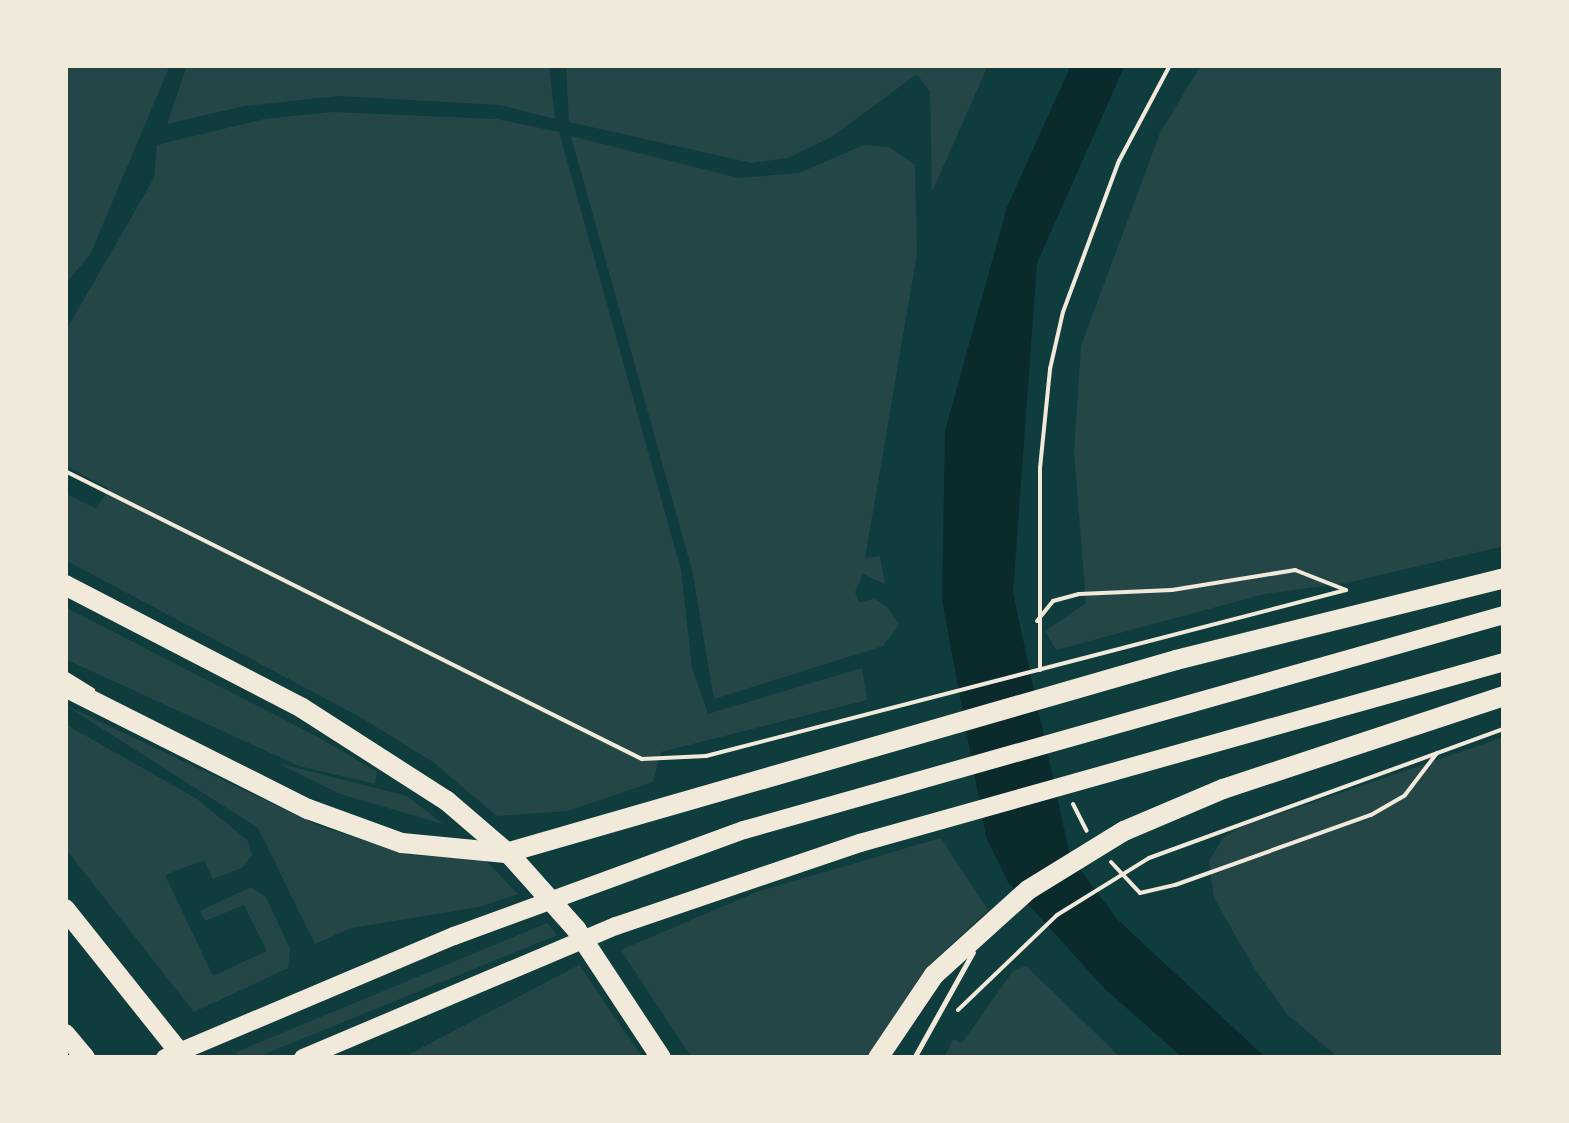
<!DOCTYPE html>
<html>
<head>
<meta charset="utf-8">
<style>
  body { margin:0 }
  #map { position:relative; width:1569px; height:1123px; overflow:hidden; background:#0f3d3e; font-family:Spectral,serif }
  div>[style] { position:absolute }
  .green>* { inset:0; background:#244646 }
  .water>* { inset:0; background:#0a2a2b }
  .path>* { height:4px; margin:-2px; padding:0 2px; transform-origin:2px; border-radius:2px; background:#f1e9da }
  .service>* { height:5px; margin:-2.5px; padding:0 2.5px; transform-origin:2.5px; border-radius:2.5px; background:#f1e9da }
  .trunk>* { height:18px; margin:-9px; padding:0 9px; transform-origin:9px; border-radius:9px; background:#f1e9da }
  .motorway>* { height:20px; margin:-10px; padding:0 10px; transform-origin:10px; border-radius:10px; background:#f1e9da }
  span { translate:-50% -50%; white-space:nowrap; text-align:center; line-height:1.15; -webkit-text-stroke:8px #f1e9da; paint-order:stroke }
  .frame { position:absolute; inset:0; border:68px solid #f1e9da; pointer-events:none }
</style>
</head>
<body>
<div id="map">
  <div class="green">
    <i style="clip-path:polygon(65px 65px,170px 65px,90px 255px,65px 284px)"></i>
    <i style="clip-path:polygon(187px 65px,549px 65px,555px 119px,500px 105px,338px 96px,244px 106px,167px 124px)"></i>
    <i style="clip-path:polygon(988px 65px,932px 192px,930px 92px,917px 74px,833px 136px,788px 158px,752px 163px,569px 122px,566px 65px)"></i>
    <i style="clip-path:polygon(1201px 65px,1504px 65px,1504px 546px,1346px 583px,1265px 594px,1056px 650px,1045px 631px,1086px 603px,1074px 452px,1081px 346px,1160px 133px)"></i>
    <i style="clip-path:polygon(332px 112px,497px 119px,559px 132px,681px 570px,692px 668px,708px 714px,862px 668px,867px 700px,661px 752px,653px 782px,567px 811px,497px 816px,433px 762px,362px 718px,65px 560px,65px 493px,96px 509px,109px 489px,65px 465px,65px 332px,154px 178px,157px 145px,264px 119px)"></i>
    <i style="clip-path:polygon(571px 136px,739px 178px,799px 173px,864px 145px,889px 147px,915px 165px,917px 254px,865px 558px,880px 556px,885px 584px,863px 574px,855px 592px,859px 602px,875px 599px,887px 607px,899px 625px,883px 646px,714px 699px,692px 570px)"></i>
    <i style="clip-path:polygon(65px 607px,318px 737px,377px 772px,375px 784px,299px 766px,65px 659px)"></i>
    <i style="clip-path:polygon(65px 705px,319px 826px,409px 855px,484px 859px,518px 894px,479px 907px,351px 928px,315px 944px,258px 828px)"></i>
    <i style="clip-path:polygon(65px 724px,197px 799px,248px 841px,252px 855px,242px 868px,213px 879px,204px 860px,165px 875px,213px 976px,267px 951px,244px 905px,205px 921px,200px 911px,251px 887px,266px 897px,290px 949px,288px 968px,194px 1012px,65px 848px)"></i>
    <i style="clip-path:polygon(1504px 737px,1504px 1058px,1339px 1058px,1287px 1014px,1254px 968px,1214px 898px,1209px 861px,1223px 838px,1241px 827px)"></i>
    <i style="clip-path:polygon(277px 763px,407px 796px,443px 824px,340px 794px)"></i>
    <i style="clip-path:polygon(941px 838px,988px 910px,930px 965px,869px 1058px,692px 1058px,621px 950px,759px 891px)"></i>
    <i style="clip-path:polygon(547px 923px,557px 935px,255px 1058px,234px 1053px)"></i>
    <i style="clip-path:polygon(579px 965px,643px 1058px,402px 1058px)"></i>
    <i style="clip-path:polygon(1026px 966px,1084px 1022px,1121px 1058px,944px 1058px,953px 1039px,962px 1043px,1013px 971px)"></i>
  </div>
  <div class="water">
    <i style="clip-path:polygon(1071px 65px,1125px 65px,1037px 263px,1013px 593px,1070px 856px,1117px 919px,1266px 1058px,1183px 1058px,1104px 988px,1008px 882px,986px 837px,942px 600px,945px 431px,1007px 207px)"></i>
  </div>
  <div class="path">
    <i style="left:65px;top:471px;width:645px;rotate:26.53deg"></i>
    <i style="left:642px;top:759px;width:64px;rotate:-2.7deg"></i>
    <i style="left:706px;top:756px;width:661px;rotate:-14.54deg"></i>
    <i style="left:1037px;top:621px;width:26px;rotate:-51deg"></i>
    <i style="left:1053px;top:601px;width:27px;rotate:-15deg"></i>
    <i style="left:1079px;top:594px;width:93px;rotate:-2.5deg"></i>
    <i style="left:1172px;top:590px;width:125px;rotate:-9.2deg"></i>
    <i style="left:1295px;top:570px;width:55px;rotate:21.4deg"></i>
    <i style="left:1040px;top:670px;width:202px;rotate:-90deg"></i>
    <i style="left:1040px;top:468px;width:100px;rotate:-84.2deg"></i>
    <i style="left:1050px;top:369px;width:58px;rotate:-77.2deg"></i>
    <i style="left:1063px;top:312px;width:161px;rotate:-69.7deg"></i>
    <i style="left:1119px;top:161px;width:109px;rotate:-62deg"></i>
    <i style="left:1073px;top:804px;width:30px;rotate:63deg"></i>
    <i style="left:1111px;top:862px;width:42px;rotate:46.9deg"></i>
    <i style="left:1140px;top:893px;width:36px;rotate:-13deg"></i>
    <i style="left:1175px;top:885px;width:208px;rotate:-19.7deg"></i>
    <i style="left:1371px;top:815px;width:39px;rotate:-30deg"></i>
    <i style="left:1405px;top:795px;width:53px;rotate:-52.7deg"></i>
    <i style="left:958px;top:1010px;width:137px;rotate:-43.8deg"></i>
    <i style="left:1057px;top:915px;width:108px;rotate:-31.8deg"></i>
    <i style="left:1149px;top:858px;width:378px;rotate:-20deg"></i>
  </div>
  <div class="service">
    <i style="left:65px;top:673px;width:32px;rotate:32deg"></i>
    <i style="left:914px;top:1058px;width:121px;rotate:-60.9deg"></i>
  </div>
  <div class="trunk">
    <i style="left:165px;top:1058px;width:314px;rotate:-22.9deg"></i>
    <i style="left:454px;top:936px;width:309px;rotate:-20.1deg"></i>
    <i style="left:744px;top:830px;width:790px;rotate:-15.8deg"></i>
    <i style="left:303px;top:1058px;width:340px;rotate:-22.9deg"></i>
    <i style="left:616px;top:926px;width:258px;rotate:-18.8deg"></i>
    <i style="left:860px;top:843px;width:669px;rotate:-15.7deg"></i>
  </div>
  <div class="motorway">
    <i style="left:65px;top:585px;width:267px;rotate:27.4deg"></i>
    <i style="left:302px;top:708px;width:172px;rotate:32.7deg"></i>
    <i style="left:447px;top:801px;width:84px;rotate:40.7deg"></i>
    <i style="left:511px;top:856px;width:98px;rotate:48.3deg"></i>
    <i style="left:576px;top:929px;width:154px;rotate:56.6deg"></i>
    <i style="left:65px;top:687px;width:272px;rotate:26.7deg"></i>
    <i style="left:308px;top:809px;width:100px;rotate:19.9deg"></i>
    <i style="left:402px;top:843px;width:104px;rotate:5.5deg"></i>
    <i style="left:506px;top:853px;width:697px;rotate:-16.07deg"></i>
    <i style="left:1176px;top:660px;width:338px;rotate:-14deg"></i>
    <i style="left:65px;top:909px;width:191px;rotate:51.4deg"></i>
    <i style="left:65px;top:1034px;width:31px;rotate:50deg"></i>
    <i style="left:878px;top:1058px;width:100px;rotate:-56deg"></i>
    <i style="left:934px;top:975px;width:127px;rotate:-42.1deg"></i>
    <i style="left:1028px;top:890px;width:113px;rotate:-31.6deg"></i>
    <i style="left:1124px;top:831px;width:108px;rotate:-23deg"></i>
    <i style="left:1223px;top:789px;width:296px;rotate:-18.3deg"></i>
  </div>
  <div class="frame"></div>
</div>
</body>
</html>
